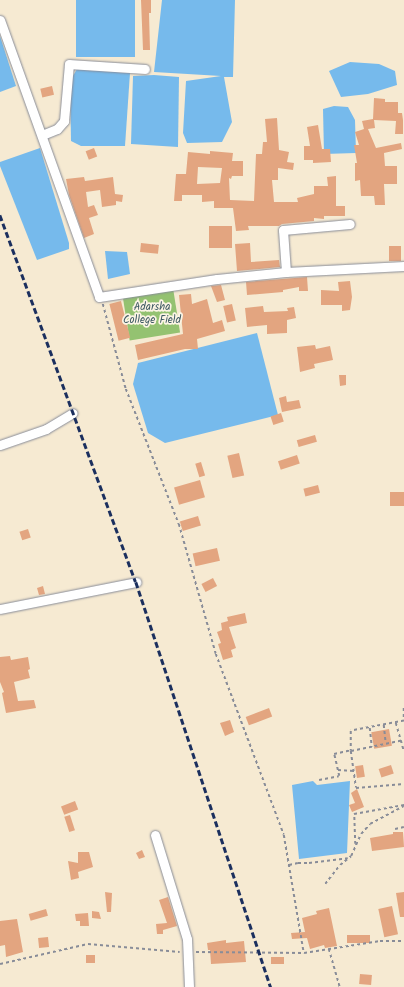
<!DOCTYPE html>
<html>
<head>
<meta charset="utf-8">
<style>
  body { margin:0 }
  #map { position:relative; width:404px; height:987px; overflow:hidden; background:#f6ead2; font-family:Kalam,sans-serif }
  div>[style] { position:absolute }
  .green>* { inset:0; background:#94c271; transform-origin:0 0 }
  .water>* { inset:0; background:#76baec; transform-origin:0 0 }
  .building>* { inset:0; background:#e3a580; transform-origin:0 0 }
  .path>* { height:1.5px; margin-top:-0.75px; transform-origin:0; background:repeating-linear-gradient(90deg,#888c98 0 3px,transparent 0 6px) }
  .roads { filter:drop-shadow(0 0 1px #888c98) drop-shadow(0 0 1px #888c98) }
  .minor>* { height:9px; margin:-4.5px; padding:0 4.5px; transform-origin:4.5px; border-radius:4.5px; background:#fff }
  .rail>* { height:2.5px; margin-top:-1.25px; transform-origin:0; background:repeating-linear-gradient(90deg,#1b2f5e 0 6px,transparent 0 9px) }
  span { translate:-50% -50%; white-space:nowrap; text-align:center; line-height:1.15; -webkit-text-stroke:3.5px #fcf5e5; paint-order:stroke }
  .park-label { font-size:11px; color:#3f5b64 }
</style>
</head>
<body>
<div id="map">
  <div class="green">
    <i style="left:173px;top:288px;width:45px;height:51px;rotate:81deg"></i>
  </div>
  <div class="water">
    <i style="left:76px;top:0;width:59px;height:57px"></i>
    <i style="clip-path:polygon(162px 0,235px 0,233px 77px,224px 77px,232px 122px,222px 142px,187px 143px,183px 133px,186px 81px,221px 76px,154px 72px)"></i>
    <i style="clip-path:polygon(0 36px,16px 86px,0 92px)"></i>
    <i style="clip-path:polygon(350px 62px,379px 64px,395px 71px,397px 85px,368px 94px,341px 97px,329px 71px)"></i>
    <i style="clip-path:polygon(77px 69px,130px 73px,125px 146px,81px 146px,71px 141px,70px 81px)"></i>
    <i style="clip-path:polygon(154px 75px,179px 77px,178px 147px,131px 144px,133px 76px)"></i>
    <i style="clip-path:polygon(334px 106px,348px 107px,355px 120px,356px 153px,324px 154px,323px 109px)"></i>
    <i style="clip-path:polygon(40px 148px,69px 243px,69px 249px,37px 260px,0 166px,0 162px)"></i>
    <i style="clip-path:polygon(105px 251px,127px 252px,130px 274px,108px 279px)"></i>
    <i style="clip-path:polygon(257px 333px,278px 415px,165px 443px,148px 433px,133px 384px,138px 363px)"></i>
    <i style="clip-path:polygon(313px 781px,317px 785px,350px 781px,347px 853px,299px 859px,292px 785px)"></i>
  </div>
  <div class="building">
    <i style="clip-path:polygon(141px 0,151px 0,151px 13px,149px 13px,150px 50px,143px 50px)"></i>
    <i style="left:52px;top:86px;width:9px;height:12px;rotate:77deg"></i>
    <i style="clip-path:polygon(374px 98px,385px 99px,385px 102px,398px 102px,398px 113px,402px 113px,403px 120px,403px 134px,395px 134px,396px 121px,374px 120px,375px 128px,368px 129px,376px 148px,401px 143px,402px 149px,384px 153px,385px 166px,397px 166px,397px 184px,384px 184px,385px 205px,375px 205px,374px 196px,361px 196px,360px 180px,355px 181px,355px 163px,357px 163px,354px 145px,359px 145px,355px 132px,364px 129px,362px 121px,373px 119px)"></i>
    <i style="clip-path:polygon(evenodd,277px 118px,279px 150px,289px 152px,287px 162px,294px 163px,293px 170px,278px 168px,278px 180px,272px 180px,274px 202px,298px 202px,297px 198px,314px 194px,314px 186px,328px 186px,327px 177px,336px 176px,336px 206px,345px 206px,345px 216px,324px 216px,324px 219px,314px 218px,314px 221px,282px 224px,279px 226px,248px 226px,249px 230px,236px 231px,233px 208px,214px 208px,214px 201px,202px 202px,202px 195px,182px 195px,182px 201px,174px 201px,176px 174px,186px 174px,188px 152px,210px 154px,210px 151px,233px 153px,232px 161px,243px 161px,243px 176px,232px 176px,231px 179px,229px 178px,230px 200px,254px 201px,256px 154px,262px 154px,263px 142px,267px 142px,265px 119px,277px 118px,198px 167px,222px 168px,220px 183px,197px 184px,198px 167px)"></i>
    <i style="clip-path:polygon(318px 125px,322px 149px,330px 149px,331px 162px,313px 163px,313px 160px,304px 160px,304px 146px,310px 146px,307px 127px)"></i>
    <i style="left:94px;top:148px;width:9px;height:9px;rotate:69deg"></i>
    <i style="clip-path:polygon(84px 177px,85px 181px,113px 177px,115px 194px,123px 195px,122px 202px,116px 201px,116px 205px,102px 207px,100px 190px,86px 192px,88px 207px,94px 205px,98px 215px,89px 218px,94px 234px,84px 238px,69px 195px,66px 179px)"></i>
    <i style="left:209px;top:226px;width:23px;height:22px"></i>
    <i style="left:141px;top:243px;width:18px;height:9px;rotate:6deg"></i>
    <i style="clip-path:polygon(250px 243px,251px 262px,279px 260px,280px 267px,237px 271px,235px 244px)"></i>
    <i style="left:389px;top:246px;width:12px;height:15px"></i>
    <i style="clip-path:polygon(307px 277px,308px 291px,299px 291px,299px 287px,283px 290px,283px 292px,247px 295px,246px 282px)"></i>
    <i style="clip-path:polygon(350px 281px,352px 297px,350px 310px,342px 311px,342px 305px,321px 305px,321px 290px,339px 291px,338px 282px)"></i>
    <i style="clip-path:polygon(221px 285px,225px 300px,217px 302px,211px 286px)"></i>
    <i style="clip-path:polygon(191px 294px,192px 304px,207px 299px,213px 323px,222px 320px,225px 331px,197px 339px,198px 349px,185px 349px,138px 360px,135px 345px,183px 334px,179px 295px)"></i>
    <i style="left:121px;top:301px;width:38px;height:12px;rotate:76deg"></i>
    <i style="left:232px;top:304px;width:17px;height:9px;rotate:77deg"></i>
    <i style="clip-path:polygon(263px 306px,264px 312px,288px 311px,287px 308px,294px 307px,296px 318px,287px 320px,287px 333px,267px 334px,267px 325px,247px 327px,245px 308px)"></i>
    <i style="clip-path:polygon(315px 345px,316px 349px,330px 346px,333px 360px,314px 364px,315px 368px,300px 372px,297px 347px)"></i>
    <i style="clip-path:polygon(339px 375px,346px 375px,346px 385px,340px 386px)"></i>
    <i style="clip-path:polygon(286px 396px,287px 402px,299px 400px,301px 408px,282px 412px,279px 398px)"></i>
    <i style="left:281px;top:413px;width:9px;height:11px;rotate:72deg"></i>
    <i style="left:315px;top:435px;width:7px;height:19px;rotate:74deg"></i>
    <i style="left:239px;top:453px;width:23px;height:12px;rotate:77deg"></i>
    <i style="left:297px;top:455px;width:9px;height:20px;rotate:72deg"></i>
    <i style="left:201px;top:462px;width:14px;height:6px;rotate:73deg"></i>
    <i style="left:200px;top:480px;width:18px;height:27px;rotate:74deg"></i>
    <i style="left:318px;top:485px;width:8px;height:15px;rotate:76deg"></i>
    <i style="left:390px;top:492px;width:14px;height:14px"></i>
    <i style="left:198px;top:516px;width:10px;height:19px;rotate:73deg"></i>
    <i style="left:28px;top:529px;width:9px;height:9px;rotate:72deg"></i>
    <i style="left:217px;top:548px;width:13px;height:25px;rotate:77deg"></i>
    <i style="left:213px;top:578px;width:9px;height:13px;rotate:63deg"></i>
    <i style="clip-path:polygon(43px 586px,45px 594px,39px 595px,37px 588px)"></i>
    <i style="clip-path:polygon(245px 613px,247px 623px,229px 627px,236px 648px,231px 650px,233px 657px,223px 660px,218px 644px,221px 643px,217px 632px,222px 630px,221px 623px,228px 621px,227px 617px)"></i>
    <i style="clip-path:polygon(10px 656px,11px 660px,28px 657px,30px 669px,28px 670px,30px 678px,14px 682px,18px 701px,34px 700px,36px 708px,6px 713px,2px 693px,4px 692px,0 682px,0 657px)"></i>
    <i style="left:269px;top:708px;width:9px;height:25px;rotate:69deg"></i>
    <i style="clip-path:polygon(230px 720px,234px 732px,225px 736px,220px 723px)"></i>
    <i style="left:389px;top:729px;width:17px;height:18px;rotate:80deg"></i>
    <i style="left:363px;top:765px;width:12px;height:8px;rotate:81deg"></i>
    <i style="left:391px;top:765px;width:9px;height:13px;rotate:72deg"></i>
    <i style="clip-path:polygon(357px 789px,364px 807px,352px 812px,349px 805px,355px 803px,351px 793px)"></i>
    <i style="left:75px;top:801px;width:9px;height:15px;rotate:69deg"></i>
    <i style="left:70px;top:815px;width:16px;height:6px;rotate:72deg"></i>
    <i style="clip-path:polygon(393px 832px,403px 832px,404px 847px,372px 851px,370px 838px,393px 834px)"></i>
    <i style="clip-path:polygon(142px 850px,145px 857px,139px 859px,136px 853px)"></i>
    <i style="clip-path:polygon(78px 852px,89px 852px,93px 867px,78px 872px,79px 878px,71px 880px,68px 861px,78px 863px)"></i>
    <i style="clip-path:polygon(105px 892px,112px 893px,111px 912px,107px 912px)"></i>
    <i style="clip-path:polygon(404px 892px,404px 917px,400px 917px,396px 893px)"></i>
    <i style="clip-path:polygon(168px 897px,177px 926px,163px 930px,163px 934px,157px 934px,156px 924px,167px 923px,159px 900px)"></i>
    <i style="left:392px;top:906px;width:29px;height:14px;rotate:78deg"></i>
    <i style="clip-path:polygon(329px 908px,337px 946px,325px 948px,324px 945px,310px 949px,307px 938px,292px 939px,291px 933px,305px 932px,302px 918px,317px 914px,316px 911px)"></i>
    <i style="left:46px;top:909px;width:7px;height:18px;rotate:74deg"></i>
    <i style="clip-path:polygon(92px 911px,99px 912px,101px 919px,92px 918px)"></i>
    <i style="clip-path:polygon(88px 913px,89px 926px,80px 926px,80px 921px,76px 921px,75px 914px)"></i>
    <i style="clip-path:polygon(17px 919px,23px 952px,6px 957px,5px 945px,0 946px,0 921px)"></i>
    <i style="left:370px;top:935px;width:8px;height:23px;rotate:90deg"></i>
    <i style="left:48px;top:937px;width:10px;height:10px;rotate:84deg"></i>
    <i style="clip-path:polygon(226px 940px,226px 943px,244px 941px,246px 962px,211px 964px,210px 950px,208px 950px,207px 943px)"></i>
    <i style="left:95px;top:955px;width:8px;height:9px;rotate:90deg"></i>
    <i style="left:271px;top:957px;width:13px;height:7px"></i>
    <i style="left:360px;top:974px;width:12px;height:10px;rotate:5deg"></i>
  </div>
  <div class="path">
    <i style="left:103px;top:304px;width:88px;rotate:74.9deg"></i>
    <i style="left:126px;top:389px;width:145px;rotate:68.6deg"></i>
    <i style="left:179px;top:524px;width:135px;rotate:74.1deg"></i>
    <i style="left:216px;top:654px;width:193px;rotate:69.4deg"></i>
    <i style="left:284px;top:835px;width:120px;rotate:80.4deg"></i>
    <i style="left:304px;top:953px;width:77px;rotate:-9deg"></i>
    <i style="left:380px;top:941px;width:24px"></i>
    <i style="left:404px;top:708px;width:13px;rotate:90deg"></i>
    <i style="left:404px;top:721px;width:54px;rotate:169.3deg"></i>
    <i style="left:351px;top:731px;width:20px;rotate:90deg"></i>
    <i style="left:351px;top:751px;width:54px;rotate:-11.7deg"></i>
    <i style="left:396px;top:723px;width:29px;rotate:74deg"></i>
    <i style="left:384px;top:725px;width:18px;rotate:84deg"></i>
    <i style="left:370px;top:728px;width:19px;rotate:84deg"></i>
    <i style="left:351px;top:751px;width:37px;rotate:82deg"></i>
    <i style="left:356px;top:788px;width:48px;rotate:-4.8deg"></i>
    <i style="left:338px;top:770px;width:16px;rotate:4deg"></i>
    <i style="left:319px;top:780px;width:20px;rotate:-11deg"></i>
    <i style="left:339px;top:776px;width:23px;rotate:-103deg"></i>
    <i style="left:334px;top:754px;width:17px;rotate:-13deg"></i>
    <i style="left:395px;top:829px;width:9px;rotate:-13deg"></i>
    <i style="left:355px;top:844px;width:30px;rotate:-92deg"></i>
    <i style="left:354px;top:814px;width:51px;rotate:-10.2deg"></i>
    <i style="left:289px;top:865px;width:9px;rotate:-13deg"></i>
    <i style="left:298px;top:863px;width:11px"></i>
    <i style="left:309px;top:863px;width:39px;rotate:-7deg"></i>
    <i style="left:325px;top:884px;width:24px;rotate:-52deg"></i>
    <i style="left:340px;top:865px;width:14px;rotate:-39deg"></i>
    <i style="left:351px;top:856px;width:24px;rotate:-66deg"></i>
    <i style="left:361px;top:834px;width:13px;rotate:-48deg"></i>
    <i style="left:370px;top:824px;width:38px;rotate:-28deg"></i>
    <i style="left:329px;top:949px;width:40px;rotate:74deg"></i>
    <i style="left:196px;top:952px;width:108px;rotate:0.5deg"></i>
    <i style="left:0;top:964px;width:90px;rotate:-12.8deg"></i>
    <i style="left:88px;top:944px;width:92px;rotate:5deg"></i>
  </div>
  <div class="roads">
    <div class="minor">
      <i style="left:0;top:20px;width:294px;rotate:70.3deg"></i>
      <i style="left:99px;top:297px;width:119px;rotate:-8.7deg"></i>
      <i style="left:217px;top:279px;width:69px;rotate:-5.8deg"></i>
      <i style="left:286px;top:272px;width:118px;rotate:-2.9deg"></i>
      <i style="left:42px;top:135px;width:16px;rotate:-22deg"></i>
      <i style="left:57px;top:129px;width:11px;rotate:-49deg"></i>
      <i style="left:64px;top:121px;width:57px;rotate:-85deg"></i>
      <i style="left:69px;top:64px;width:76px;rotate:3.8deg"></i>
      <i style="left:286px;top:272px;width:42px;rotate:-94.1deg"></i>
      <i style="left:283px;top:230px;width:67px;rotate:-5.1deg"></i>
      <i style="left:0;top:445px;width:49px;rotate:-19.2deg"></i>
      <i style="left:46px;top:429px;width:31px;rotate:-31deg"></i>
      <i style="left:0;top:609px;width:139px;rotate:-11.2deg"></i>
      <i style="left:155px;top:835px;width:109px;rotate:72.9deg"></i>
      <i style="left:187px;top:939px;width:48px;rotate:87.6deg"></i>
    </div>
  </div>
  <div class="rail">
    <i style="left:0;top:215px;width:391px;rotate:69.7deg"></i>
    <i style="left:136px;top:582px;width:427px;rotate:71.6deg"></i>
  </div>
  <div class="park-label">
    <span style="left:152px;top:314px">Adarsha<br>College Field</span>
  </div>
</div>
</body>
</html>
